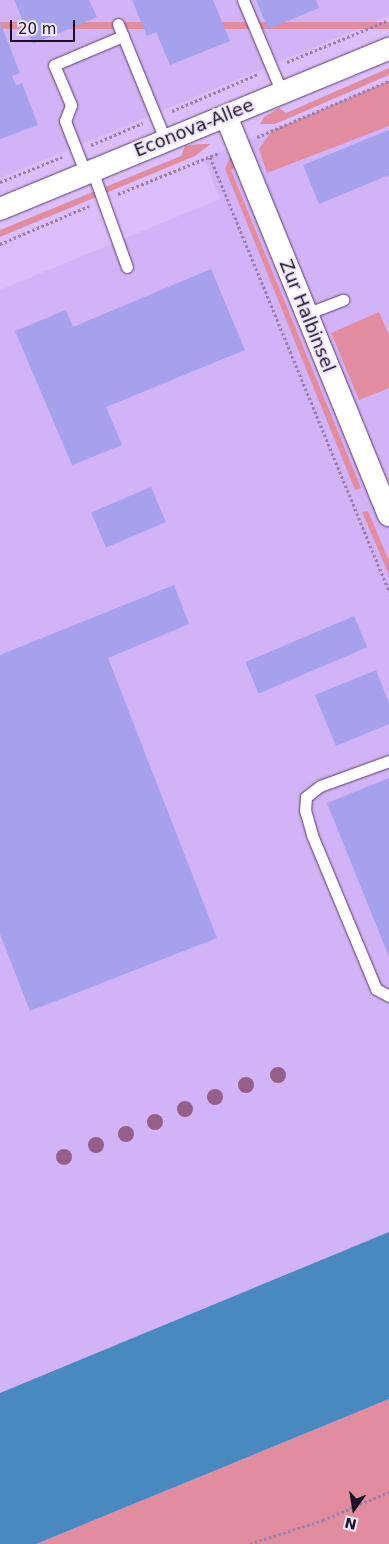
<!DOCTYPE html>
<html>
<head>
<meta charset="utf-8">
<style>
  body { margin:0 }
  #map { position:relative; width:389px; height:1544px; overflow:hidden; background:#dbbefb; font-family:"DejaVu Sans",sans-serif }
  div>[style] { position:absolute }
  .built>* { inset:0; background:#d3b3f7 }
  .green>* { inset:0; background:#e18d9f; transform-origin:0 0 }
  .water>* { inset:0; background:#4889c0 }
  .building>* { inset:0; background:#a5a1ec; transform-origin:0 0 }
  .path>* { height:3px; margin-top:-1.5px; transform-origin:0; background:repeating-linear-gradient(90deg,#967fae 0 2.5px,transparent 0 5px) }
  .roads { filter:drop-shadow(0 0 1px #583e72) drop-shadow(0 0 1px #583e72) }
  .service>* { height:11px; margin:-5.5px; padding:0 5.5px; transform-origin:5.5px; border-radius:5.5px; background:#fff }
  .minor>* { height:22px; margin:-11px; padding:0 11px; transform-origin:11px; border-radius:11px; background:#fff }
  .trees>* { width:16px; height:16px; margin:-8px; border-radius:50%; background:#965f89 }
  span { translate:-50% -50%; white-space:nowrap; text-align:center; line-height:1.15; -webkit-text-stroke:4.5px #f1e9fc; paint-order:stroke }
  .street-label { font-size:18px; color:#1c1127 }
  .north { position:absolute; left:329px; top:1484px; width:50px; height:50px; -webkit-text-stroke:4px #f1e9fc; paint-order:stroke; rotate:193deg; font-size:14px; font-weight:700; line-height:20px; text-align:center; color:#1c1127 }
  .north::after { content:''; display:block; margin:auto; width:18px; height:22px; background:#1c1127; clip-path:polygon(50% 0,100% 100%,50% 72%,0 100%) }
  .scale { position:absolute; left:10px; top:20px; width:65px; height:22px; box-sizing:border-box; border:2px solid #1c1127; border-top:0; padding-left:6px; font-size:15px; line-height:18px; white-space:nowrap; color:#1c1127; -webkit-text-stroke:4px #f1e9fc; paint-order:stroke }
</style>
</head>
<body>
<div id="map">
  <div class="built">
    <i style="clip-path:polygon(0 0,389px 0,389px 16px,0 178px)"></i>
    <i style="clip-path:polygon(389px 81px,389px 1232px,0 1393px,0 290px,220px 199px,204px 159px)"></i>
  </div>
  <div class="green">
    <i style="left:389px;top:22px;width:7px;height:421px;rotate:90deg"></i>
    <i style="clip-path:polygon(389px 68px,389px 75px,275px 124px,260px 124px,264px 117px,279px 108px,286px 113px)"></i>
    <i style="clip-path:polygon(389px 81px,389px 126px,267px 173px,259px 149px,272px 131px)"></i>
    <i style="clip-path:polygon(201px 144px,211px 144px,195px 156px,0 237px,0 230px,181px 156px,185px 146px)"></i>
    <i style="clip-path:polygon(231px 155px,237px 166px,231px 170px,361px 488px,355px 490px,225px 169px)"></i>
    <i style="clip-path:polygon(379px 312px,389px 335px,389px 388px,359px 400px,331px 333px)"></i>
    <i style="clip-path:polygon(368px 511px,389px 561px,389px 575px,362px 512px)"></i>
    <i style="clip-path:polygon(389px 1399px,389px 1544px,36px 1544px)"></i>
  </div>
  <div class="water">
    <i style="clip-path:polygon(389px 1232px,389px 1399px,36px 1544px,0 1544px,0 1393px)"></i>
  </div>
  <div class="building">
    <i style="clip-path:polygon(14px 0,89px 0,97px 17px,33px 44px)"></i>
    <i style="clip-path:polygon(132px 0,213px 0,230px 41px,170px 65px,156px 32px,147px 36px)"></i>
    <i style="clip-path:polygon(256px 0,316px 0,319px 8px,268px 29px)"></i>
    <i style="clip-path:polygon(0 22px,20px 73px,12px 76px,16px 85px,22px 83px,38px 125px,0 139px)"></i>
    <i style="clip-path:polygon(389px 130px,389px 175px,319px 204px,303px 165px)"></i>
    <i style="clip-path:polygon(211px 269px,245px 350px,106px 407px,122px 445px,72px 465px,15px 331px,66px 310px,73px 327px)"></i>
    <i style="left:151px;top:487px;width:38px;height:65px;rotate:67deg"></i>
    <i style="clip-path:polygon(174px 585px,189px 624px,108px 658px,217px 938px,30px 1011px,0 934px,0 655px)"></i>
    <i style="left:354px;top:616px;width:34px;height:118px;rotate:67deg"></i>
    <i style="clip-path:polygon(376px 670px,389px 703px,389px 724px,336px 746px,315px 695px)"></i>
    <i style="clip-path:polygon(389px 778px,389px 957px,327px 803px)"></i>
  </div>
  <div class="path">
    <i style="left:287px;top:62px;width:110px;rotate:-22.4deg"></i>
    <i style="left:172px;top:111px;width:94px;rotate:-23.3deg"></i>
    <i style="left:257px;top:137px;width:143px;rotate:-23deg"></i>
    <i style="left:91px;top:145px;width:56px;rotate:-22.9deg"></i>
    <i style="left:210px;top:157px;width:470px;rotate:67.6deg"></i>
    <i style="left:0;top:182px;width:67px;rotate:-22deg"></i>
    <i style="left:118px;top:194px;width:109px;rotate:-22.1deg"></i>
    <i style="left:0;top:244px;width:97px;rotate:-23.1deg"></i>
    <i style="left:250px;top:1544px;width:77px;rotate:-18.2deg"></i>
    <i style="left:323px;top:1520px;width:72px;rotate:-23deg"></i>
  </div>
  <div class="roads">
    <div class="service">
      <i style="left:243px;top:0;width:101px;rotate:67.2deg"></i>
      <i style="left:118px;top:24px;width:124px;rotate:67.8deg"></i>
      <i style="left:92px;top:170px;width:103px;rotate:70.2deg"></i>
      <i style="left:85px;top:172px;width:55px;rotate:-111.4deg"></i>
      <i style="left:65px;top:121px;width:17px;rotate:-69deg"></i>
      <i style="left:71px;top:105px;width:43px;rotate:-113deg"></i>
      <i style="left:54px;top:65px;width:75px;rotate:-22.8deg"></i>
      <i style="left:306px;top:314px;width:40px;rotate:-21deg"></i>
      <i style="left:389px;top:761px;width:73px;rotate:160.1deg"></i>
      <i style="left:320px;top:786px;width:18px;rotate:142deg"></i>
      <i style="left:306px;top:797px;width:13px;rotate:94deg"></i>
      <i style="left:305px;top:810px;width:26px;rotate:74deg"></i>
      <i style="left:312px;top:835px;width:167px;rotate:67.4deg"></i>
      <i style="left:376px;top:989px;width:15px;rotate:28deg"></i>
    </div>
    <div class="minor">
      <i style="left:226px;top:116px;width:431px;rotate:67.8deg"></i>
      <i style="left:0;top:209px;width:421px;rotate:-22.4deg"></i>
    </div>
  </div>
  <div class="trees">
    <i style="left:278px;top:1075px"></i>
    <i style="left:246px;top:1085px"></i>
    <i style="left:215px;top:1097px"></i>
    <i style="left:185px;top:1109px"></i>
    <i style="left:155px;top:1122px"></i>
    <i style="left:126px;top:1134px"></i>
    <i style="left:96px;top:1145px"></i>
    <i style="left:64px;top:1157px"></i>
  </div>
  <div class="street-label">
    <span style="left:194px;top:128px;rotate:-22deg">Econova-Allee</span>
    <span style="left:307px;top:316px;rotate:68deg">Zur Halbinsel</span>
  </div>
  <div class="north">N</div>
  <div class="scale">20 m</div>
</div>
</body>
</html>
